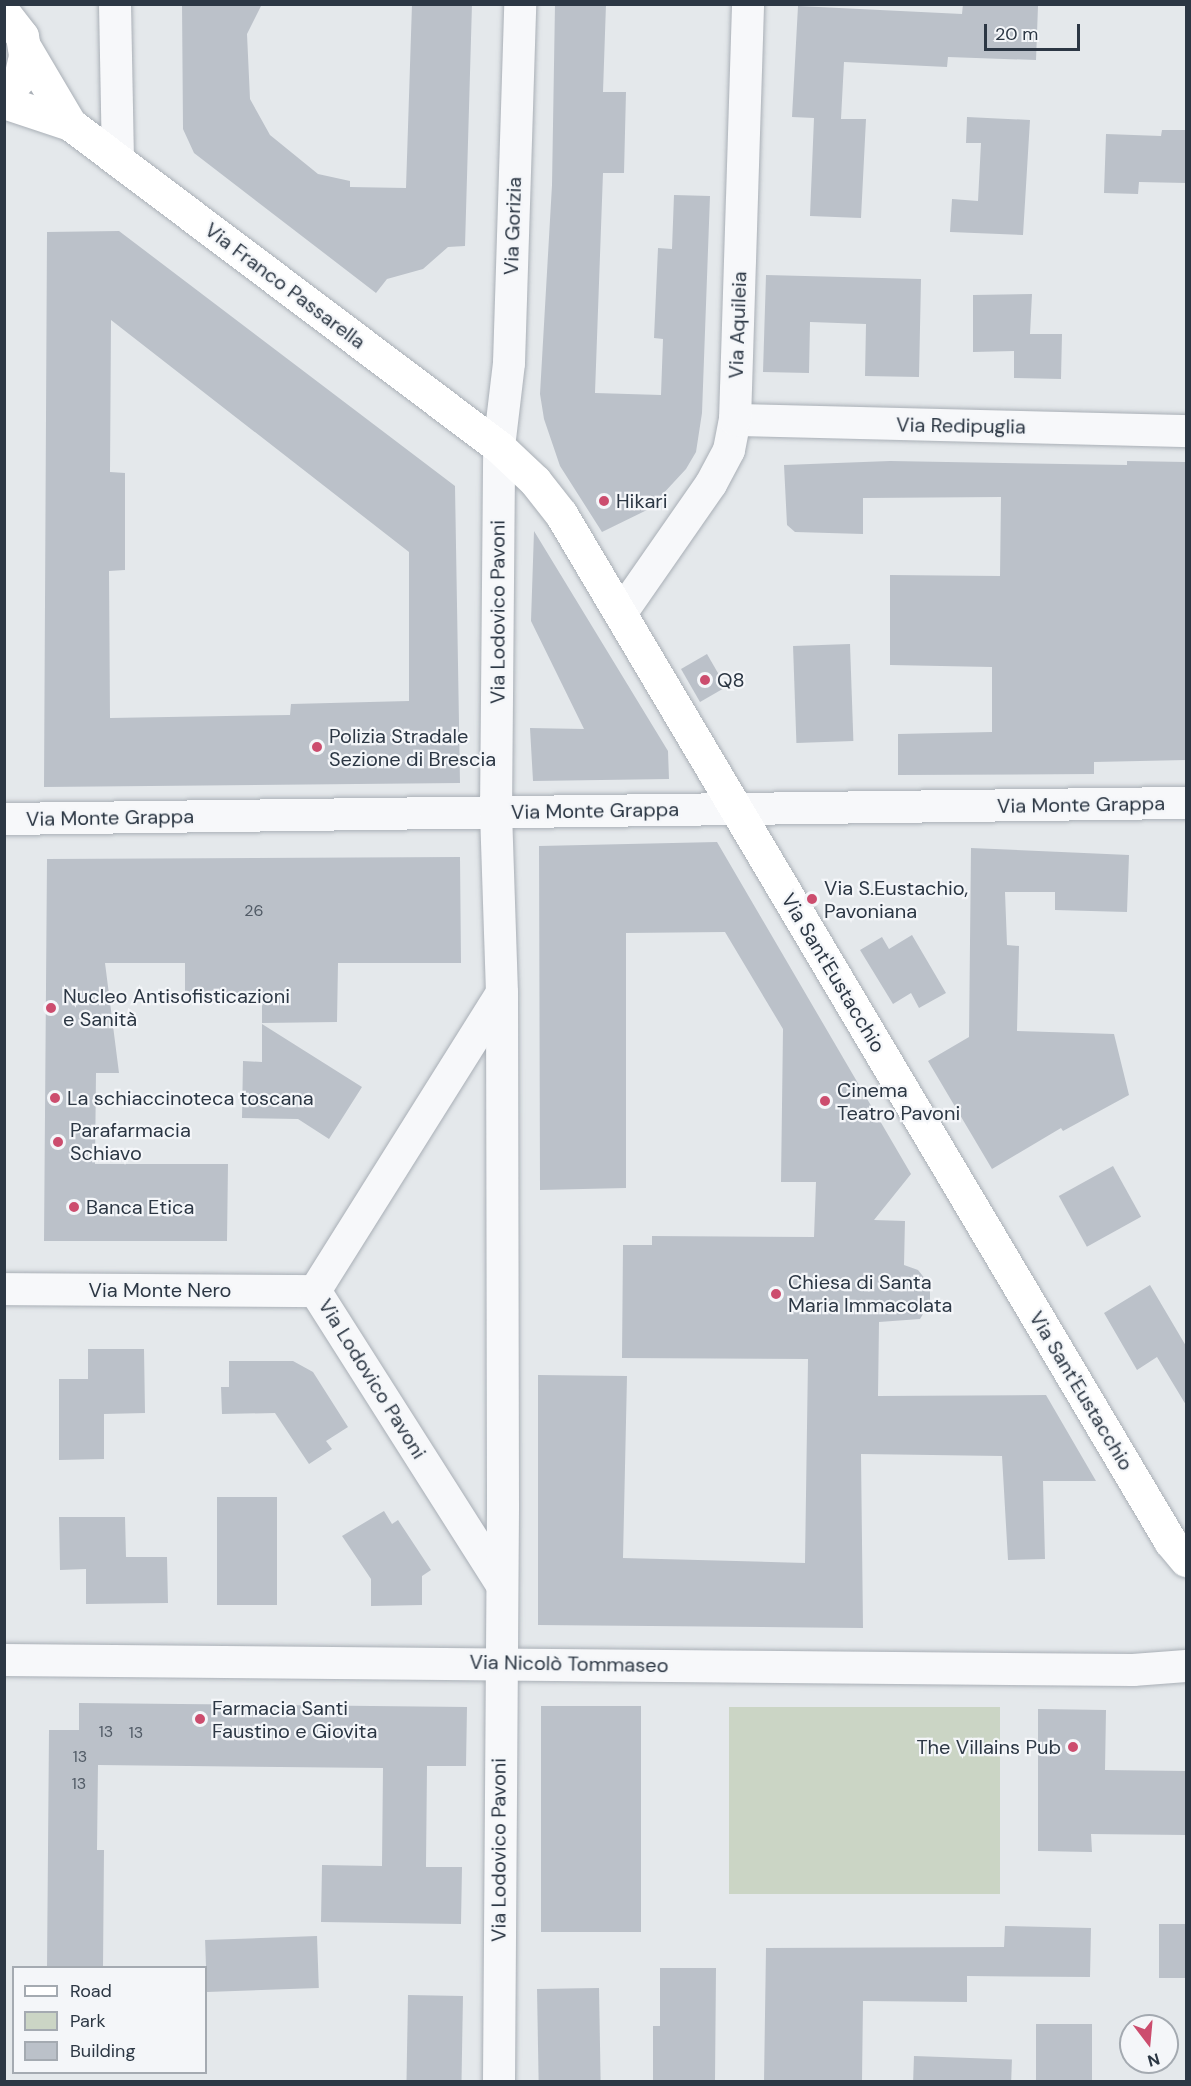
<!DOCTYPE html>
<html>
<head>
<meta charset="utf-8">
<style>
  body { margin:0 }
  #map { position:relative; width:1191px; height:2086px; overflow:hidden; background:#e4e8eb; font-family:"DM Sans",sans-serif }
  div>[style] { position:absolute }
  .green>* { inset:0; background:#cbd5c5; transform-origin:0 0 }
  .building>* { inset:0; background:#bbc1c9; transform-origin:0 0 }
  .roads { filter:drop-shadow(0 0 2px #a9afb6) drop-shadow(0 0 2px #a9afb6) }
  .street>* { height:32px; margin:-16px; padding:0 16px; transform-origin:16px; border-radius:16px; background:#f7f8fa }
  .secondary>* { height:33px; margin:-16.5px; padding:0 16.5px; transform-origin:16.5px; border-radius:16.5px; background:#fff }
  .dots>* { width:16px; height:16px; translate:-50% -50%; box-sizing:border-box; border:3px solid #f4f6f9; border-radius:50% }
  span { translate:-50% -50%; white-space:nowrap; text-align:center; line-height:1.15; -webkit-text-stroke:4.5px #f4f6f9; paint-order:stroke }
  .number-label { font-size:16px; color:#505a65 }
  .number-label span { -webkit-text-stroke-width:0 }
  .street-label { font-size:20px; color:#2c3744 }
  .poi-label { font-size:20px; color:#2c3744 }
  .left { translate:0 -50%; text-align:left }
  .right { translate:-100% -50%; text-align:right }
  .frame { position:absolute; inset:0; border:6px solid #2c3744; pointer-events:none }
  .legend { position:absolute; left:12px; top:1966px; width:195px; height:108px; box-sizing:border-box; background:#f4f6f9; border:2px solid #a4aab1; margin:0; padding:8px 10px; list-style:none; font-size:18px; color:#2c3744 }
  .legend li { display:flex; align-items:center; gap:12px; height:30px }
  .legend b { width:30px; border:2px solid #a4aab1 }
  .north { position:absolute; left:1119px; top:2014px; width:60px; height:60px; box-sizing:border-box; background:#f4f6f9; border:2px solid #a4aab1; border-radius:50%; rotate:164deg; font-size:16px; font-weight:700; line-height:24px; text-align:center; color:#2c3744 }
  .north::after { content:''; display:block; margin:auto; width:21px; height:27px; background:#cc4d6e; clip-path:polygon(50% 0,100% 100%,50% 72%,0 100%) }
  .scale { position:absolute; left:984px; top:24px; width:96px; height:27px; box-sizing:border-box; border:3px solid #2c3744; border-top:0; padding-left:8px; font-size:18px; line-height:21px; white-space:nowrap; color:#2c3744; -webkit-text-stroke:4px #f4f6f9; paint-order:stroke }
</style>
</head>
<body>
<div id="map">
  <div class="green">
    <i style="left:729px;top:1707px;width:271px;height:187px"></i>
  </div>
  <div class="building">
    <i style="clip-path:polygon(182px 4px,262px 4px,247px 34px,250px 99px,270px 135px,318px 174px,350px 181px,350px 187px,406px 188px,412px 4px,472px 4px,465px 246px,448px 247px,423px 269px,387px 279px,376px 293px,194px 153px,183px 129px)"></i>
    <i style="clip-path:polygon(555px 4px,606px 4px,603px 92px,626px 92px,624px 173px,603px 173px,595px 393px,661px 395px,663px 339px,654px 338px,658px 248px,672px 249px,674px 195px,710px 196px,702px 413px,696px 452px,686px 469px,649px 509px,602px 532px,560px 466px,544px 419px,540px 394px,552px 185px)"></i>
    <i style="clip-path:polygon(963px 4px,1038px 6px,1036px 60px,948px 57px,947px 67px,844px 62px,841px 119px,866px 119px,861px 218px,810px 216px,814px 118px,792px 117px,798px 6px,962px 14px)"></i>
    <i style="clip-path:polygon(967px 117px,1030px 120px,1023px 235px,950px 232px,952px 199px,978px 201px,981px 143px,966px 143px)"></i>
    <i style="clip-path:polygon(1162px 130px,1186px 130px,1186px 183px,1139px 182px,1138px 194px,1104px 193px,1106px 134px,1161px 136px)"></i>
    <i style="clip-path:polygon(evenodd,119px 231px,455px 486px,460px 783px,44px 787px,47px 232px,119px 231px,111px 320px,409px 552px,409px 701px,291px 704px,290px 715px,110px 718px,109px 571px,125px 570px,125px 473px,110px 472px,111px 320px)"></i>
    <i style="clip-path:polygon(766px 275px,921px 279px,919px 377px,865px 376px,866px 324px,810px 322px,809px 373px,763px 372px)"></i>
    <i style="clip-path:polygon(1032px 294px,1030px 334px,1062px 334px,1061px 379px,1014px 378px,1014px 351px,973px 352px,973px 295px)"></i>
    <i style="clip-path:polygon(890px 461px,1127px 465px,1127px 461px,1186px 462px,1186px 760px,1094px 762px,1094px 774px,898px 775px,898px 734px,992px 732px,992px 667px,890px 665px,890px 575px,1000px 576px,1001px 497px,863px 498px,863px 534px,795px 532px,787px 525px,784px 465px)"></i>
    <i style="clip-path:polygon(534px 531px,668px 751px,669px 779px,533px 781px,530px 728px,584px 729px,531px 621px)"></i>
    <i style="left:850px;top:644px;width:97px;height:57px;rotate:88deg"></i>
    <i style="left:707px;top:654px;width:38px;height:30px;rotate:60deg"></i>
    <i style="clip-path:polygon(717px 842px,911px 1174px,874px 1220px,905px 1221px,904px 1265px,918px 1270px,930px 1285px,930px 1303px,920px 1319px,879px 1322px,878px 1396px,1046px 1395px,1096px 1481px,1043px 1481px,1045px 1559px,1008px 1560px,1002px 1456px,861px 1454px,863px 1628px,538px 1625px,538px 1375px,627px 1376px,623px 1558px,805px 1563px,808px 1359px,622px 1358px,623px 1245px,652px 1245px,652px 1236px,814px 1237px,816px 1182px,781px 1182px,783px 1029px,725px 932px,626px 933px,626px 1188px,540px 1190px,539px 846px)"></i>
    <i style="clip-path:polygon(971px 848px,1129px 855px,1127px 912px,1055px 910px,1055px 892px,1005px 892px,1007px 945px,1019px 946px,1017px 1031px,1114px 1034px,1129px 1095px,1063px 1131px,1061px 1128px,992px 1169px,928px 1061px,969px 1037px)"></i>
    <i style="clip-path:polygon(460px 857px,461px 963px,338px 963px,337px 1022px,262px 1023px,262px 996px,185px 996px,185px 963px,105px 963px,119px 1073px,96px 1073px,95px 1164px,228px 1164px,227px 1241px,44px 1241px,47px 859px)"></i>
    <i style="clip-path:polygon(912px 935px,946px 993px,919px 1008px,911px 993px,893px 1004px,860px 950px,882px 937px,889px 949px)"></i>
    <i style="clip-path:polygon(262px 1024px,362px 1087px,329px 1139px,298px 1119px,242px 1118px,243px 1061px,262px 1062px)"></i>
    <i style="left:1113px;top:1166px;width:58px;height:62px;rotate:61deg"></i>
    <i style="clip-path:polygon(1150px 1285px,1186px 1346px,1186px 1405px,1157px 1357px,1137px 1370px,1104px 1313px)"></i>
    <i style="clip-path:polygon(88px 1349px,144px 1349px,145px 1413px,104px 1414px,104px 1459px,59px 1460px,59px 1379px,88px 1379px)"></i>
    <i style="clip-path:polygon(229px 1361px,293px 1361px,313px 1372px,348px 1427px,326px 1441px,332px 1449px,309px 1464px,275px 1413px,222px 1414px,221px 1387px,229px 1387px)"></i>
    <i style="left:217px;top:1497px;width:60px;height:108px"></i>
    <i style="clip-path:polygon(384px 1511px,392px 1524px,398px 1520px,431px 1570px,422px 1576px,422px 1605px,371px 1606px,371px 1579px,342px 1536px)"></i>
    <i style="clip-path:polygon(59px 1517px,125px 1517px,126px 1557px,167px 1557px,168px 1603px,86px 1604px,86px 1569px,60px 1570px)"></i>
    <i style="clip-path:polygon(79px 1703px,467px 1707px,466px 1766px,427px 1766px,426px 1867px,462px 1867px,461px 1924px,321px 1922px,322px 1865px,382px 1866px,383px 1768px,98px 1765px,97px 1850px,104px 1850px,103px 1968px,47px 1968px,49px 1730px,79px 1730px)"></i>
    <i style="left:541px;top:1706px;width:100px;height:226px"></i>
    <i style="clip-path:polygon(1038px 1709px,1106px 1710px,1105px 1770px,1186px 1771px,1186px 1835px,1091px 1834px,1092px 1852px,1038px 1851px)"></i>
    <i style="left:1159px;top:1924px;width:27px;height:54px"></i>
    <i style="clip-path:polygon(1005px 1926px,1091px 1928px,1090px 1977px,967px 1976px,967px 2002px,863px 2001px,862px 2082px,764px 2082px,766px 1948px,1004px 1947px)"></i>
    <i style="left:317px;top:1936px;width:52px;height:112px;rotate:88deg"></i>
    <i style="clip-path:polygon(660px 1968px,716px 1968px,715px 2082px,653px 2082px,653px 2026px,660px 2026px)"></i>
    <i style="left:599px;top:1988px;width:94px;height:62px;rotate:89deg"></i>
    <i style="left:408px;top:1995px;width:55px;height:87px;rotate:1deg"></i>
    <i style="left:1092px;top:2024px;width:58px;height:56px;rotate:90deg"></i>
    <i style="left:914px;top:2056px;width:98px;height:26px;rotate:2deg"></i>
  </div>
  <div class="roads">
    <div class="street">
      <i style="left:115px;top:4px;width:155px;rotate:88.9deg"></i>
      <i style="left:735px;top:420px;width:451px;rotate:1.4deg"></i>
      <i style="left:622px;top:612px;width:156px;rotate:-55.2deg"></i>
      <i style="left:711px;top:484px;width:38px;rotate:-62deg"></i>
      <i style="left:729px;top:450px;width:31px;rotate:-79deg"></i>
      <i style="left:735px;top:420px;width:416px;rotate:-88.2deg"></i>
      <i style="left:4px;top:819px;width:1182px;rotate:-0.78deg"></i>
      <i style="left:4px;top:1289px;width:311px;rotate:0.4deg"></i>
      <i style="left:500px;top:1582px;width:345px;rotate:-122.4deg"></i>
      <i style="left:315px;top:1291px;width:352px;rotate:-57.9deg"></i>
      <i style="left:4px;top:1660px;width:1129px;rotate:0.51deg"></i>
      <i style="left:1133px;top:1670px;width:53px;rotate:-4.3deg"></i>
      <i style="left:499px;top:2082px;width:577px;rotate:-89.6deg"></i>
      <i style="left:503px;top:1505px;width:512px;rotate:-90.11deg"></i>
      <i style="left:502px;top:993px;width:181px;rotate:-91.9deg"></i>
      <i style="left:496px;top:812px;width:365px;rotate:-89.5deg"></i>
      <i style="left:499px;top:447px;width:85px;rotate:-83.2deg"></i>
      <i style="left:509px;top:363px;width:359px;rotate:-88.2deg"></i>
    </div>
    <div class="secondary">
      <i style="left:4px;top:13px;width:29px;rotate:52deg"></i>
      <i style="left:22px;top:36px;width:20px;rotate:81deg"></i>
      <i style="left:25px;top:56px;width:22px;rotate:103deg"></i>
      <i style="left:20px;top:77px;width:25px;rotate:130deg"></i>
      <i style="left:24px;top:46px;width:91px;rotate:59.5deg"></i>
      <i style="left:70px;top:124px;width:537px;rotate:36.98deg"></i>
      <i style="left:499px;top:447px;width:50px;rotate:43.4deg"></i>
      <i style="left:535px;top:481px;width:42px;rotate:51.8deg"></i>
      <i style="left:561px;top:514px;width:1194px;rotate:59.33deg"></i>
      <i style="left:1170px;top:1541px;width:25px;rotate:50deg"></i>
      <i style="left:4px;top:102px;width:70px;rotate:18.4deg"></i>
    </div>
  </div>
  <div class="dots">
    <i style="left:604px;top:501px;background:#cc4d6e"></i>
    <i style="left:705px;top:680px;background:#cc4d6e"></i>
    <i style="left:317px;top:747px;background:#cc4d6e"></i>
    <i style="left:812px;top:899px;background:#cc4d6e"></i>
    <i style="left:51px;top:1008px;background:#cc4d6e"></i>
    <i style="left:55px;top:1098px;background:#cc4d6e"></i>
    <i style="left:825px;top:1101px;background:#cc4d6e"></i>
    <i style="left:58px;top:1142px;background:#cc4d6e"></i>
    <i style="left:74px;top:1207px;background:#cc4d6e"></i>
    <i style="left:776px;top:1294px;background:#cc4d6e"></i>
    <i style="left:200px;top:1719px;background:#cc4d6e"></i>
    <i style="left:1073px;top:1747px;background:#cc4d6e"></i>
  </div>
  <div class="number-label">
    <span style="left:254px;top:911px">26</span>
    <span style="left:106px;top:1732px">13</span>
    <span style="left:136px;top:1733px">13</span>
    <span style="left:80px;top:1757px">13</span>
    <span style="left:79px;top:1784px">13</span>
  </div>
  <div class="street-label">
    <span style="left:513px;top:226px;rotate:-88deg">Via Gorizia</span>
    <span style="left:285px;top:286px;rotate:37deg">Via Franco Passarella</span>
    <span style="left:738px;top:325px;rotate:-88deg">Via Aquileia</span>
    <span style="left:961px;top:426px;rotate:1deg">Via Redipuglia</span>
    <span style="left:498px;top:612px;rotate:-90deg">Via Lodovico Pavoni</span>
    <span style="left:1081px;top:805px;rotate:-1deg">Via Monte Grappa</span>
    <span style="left:595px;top:811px;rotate:-1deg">Via Monte Grappa</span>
    <span style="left:110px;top:818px;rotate:-1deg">Via Monte Grappa</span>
    <span style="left:833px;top:973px;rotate:59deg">Via Sant'Eustacchio</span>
    <span style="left:160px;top:1290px">Via Monte Nero</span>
    <span style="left:372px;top:1379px;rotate:58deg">Via Lodovico Pavoni</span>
    <span style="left:1081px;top:1391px;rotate:59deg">Via Sant'Eustacchio</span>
    <span style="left:569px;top:1664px;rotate:1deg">Via Nicolò Tommaseo</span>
    <span style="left:499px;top:1850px;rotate:-90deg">Via Lodovico Pavoni</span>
  </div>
  <div class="poi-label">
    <span class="left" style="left:616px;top:501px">Hikari</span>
    <span class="left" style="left:717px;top:680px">Q8</span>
    <span class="left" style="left:329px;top:748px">Polizia Stradale<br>Sezione di Brescia</span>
    <span class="left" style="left:824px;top:900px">Via S.Eustachio,<br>Pavoniana</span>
    <span class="left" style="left:63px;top:1008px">Nucleo Antisofisticazioni<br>e Sanità</span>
    <span class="left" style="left:837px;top:1102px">Cinema<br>Teatro Pavoni</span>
    <span class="left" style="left:67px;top:1098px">La schiaccinoteca toscana</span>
    <span class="left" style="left:70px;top:1142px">Parafarmacia<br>Schiavo</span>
    <span class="left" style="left:86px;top:1207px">Banca Etica</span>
    <span class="left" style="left:788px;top:1294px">Chiesa di Santa<br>Maria Immacolata</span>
    <span class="left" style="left:212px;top:1720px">Farmacia Santi<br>Faustino e Giovita</span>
    <span class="right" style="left:1061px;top:1747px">The Villains Pub</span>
  </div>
  <div class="frame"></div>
  <ul class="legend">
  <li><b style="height:8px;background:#fff"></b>Road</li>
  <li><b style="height:16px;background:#cbd5c5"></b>Park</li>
  <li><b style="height:16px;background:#bbc1c9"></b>Building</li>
  </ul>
  <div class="north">N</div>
  <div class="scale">20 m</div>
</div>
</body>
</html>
